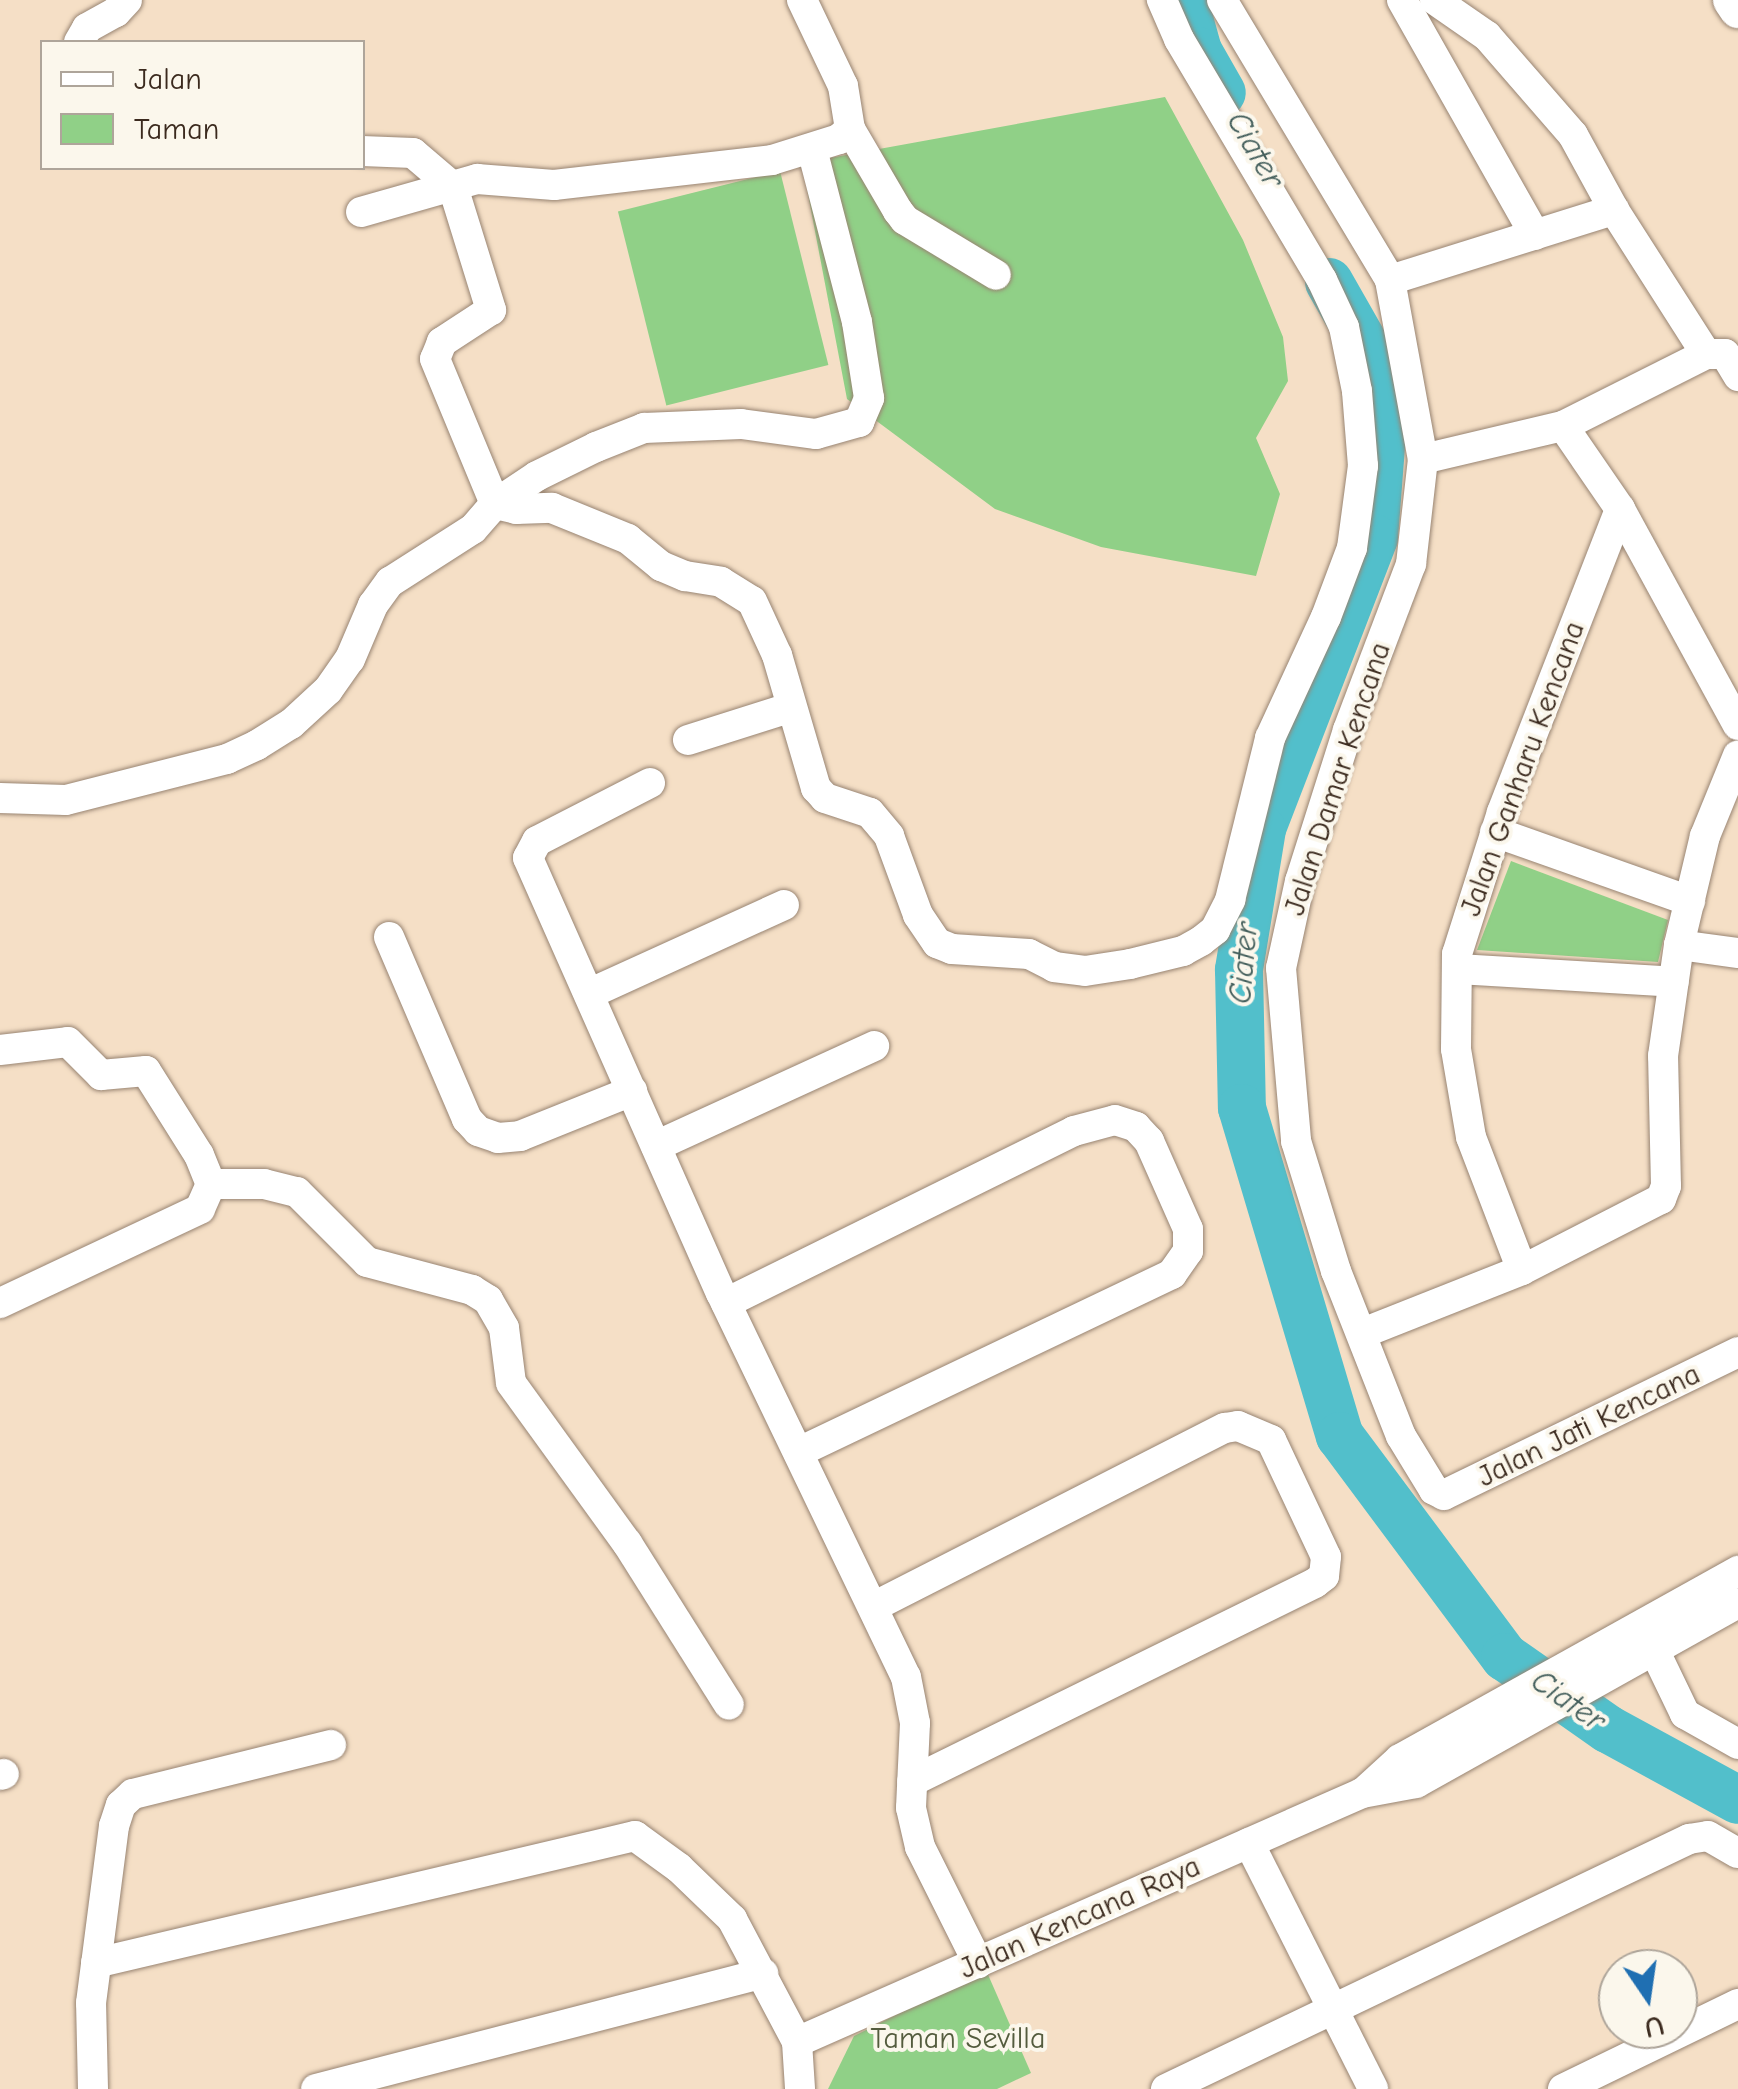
<!DOCTYPE html>
<html>
<head>
<meta charset="utf-8">
<style>
  body { margin:0 }
  #map { position:relative; width:1738px; height:2089px; overflow:hidden; background:#f5dfc6; font-family:"Comic Neue",sans-serif }
  div>[style] { position:absolute }
  .green>* { inset:0; background:#90d087; transform-origin:0 0 }
  .river>* { height:48px; margin:-24px; padding:0 24px; transform-origin:24px; border-radius:24px; background:#52bfcb }
  .roads { filter:drop-shadow(0 0 2px #988472) drop-shadow(0 0 2px #988472) }
  .minor>* { height:30px; margin:-15px; padding:0 15px; transform-origin:15px; border-radius:15px; background:#fff }
  .tertiary>* { height:38px; margin:-19px; padding:0 19px; transform-origin:19px; border-radius:19px; background:#fff }
  span { translate:-50% -50%; white-space:nowrap; text-align:center; line-height:1.15; -webkit-text-stroke:8px #fbf7ec; paint-order:stroke }
  .street-label { font-size:30px; color:#3b2a1e }
  .park-label { font-size:30px; color:#545c3e }
  .water-label { font-size:32px; color:#435e5b; font-style:italic }
  .legend { position:absolute; left:40px; top:40px; width:325px; height:130px; box-sizing:border-box; background:#fbf7ec; border:2px solid #aea59a; margin:0; padding:12px 18px; list-style:none; font-size:30px; color:#3b2a1e }
  .legend li { display:flex; align-items:center; gap:20px; height:50px }
  .legend b { width:50px; border:2px solid #aea59a }
  .north { position:absolute; left:1598px; top:1949px; width:100px; height:100px; box-sizing:border-box; background:#fbf7ec; border:2px solid #aea59a; border-radius:50%; rotate:167deg; font-size:28px; font-weight:700; line-height:40px; text-align:center; color:#3b2a1e }
  .north::after { content:''; display:block; margin:auto; width:35px; height:45px; background:#1f6fb2; clip-path:polygon(50% 0,100% 100%,50% 72%,0 100%) }
</style>
</head>
<body>
<div id="map">
  <div class="green">
    <i style="clip-path:polygon(1165px 97px,1243px 240px,1283px 337px,1288px 381px,1256px 438px,1280px 494px,1256px 576px,1101px 547px,995px 509px,847px 399px,802px 163px)"></i>
    <i style="left:780px;top:171px;width:200px;height:167px;rotate:76deg"></i>
    <i style="clip-path:polygon(1511px 861px,1668px 920px,1658px 962px,1477px 950px)"></i>
    <i style="clip-path:polygon(986px 1970px,1031px 2073px,997px 2089px,828px 2089px,854px 2036px)"></i>
  </div>
  <div class="river">
    <i style="left:1184px;top:0;width:53px;rotate:74.6deg"></i>
    <i style="left:1198px;top:51px;width:48px;rotate:60.3deg"></i>
    <i style="left:1329px;top:282px;width:115px;rotate:60.3deg"></i>
    <i style="left:1386px;top:382px;width:156px;rotate:94.4deg"></i>
    <i style="left:1374px;top:538px;width:312px;rotate:111.1deg"></i>
    <i style="left:1262px;top:829px;width:143px;rotate:99.3deg"></i>
    <i style="left:1239px;top:970px;width:138px;rotate:88.8deg"></i>
    <i style="left:1242px;top:1108px;width:342px;rotate:73.4deg"></i>
    <i style="left:1340px;top:1436px;width:276px;rotate:53.3deg"></i>
    <i style="left:1505px;top:1657px;width:126px;rotate:35deg"></i>
    <i style="left:1608px;top:1729px;width:148px;rotate:28.6deg"></i>
  </div>
  <div class="roads">
    <div class="minor">
      <i style="left:802px;top:0;width:95px;rotate:64.5deg"></i>
      <i style="left:843px;top:86px;width:44px;rotate:80.8deg"></i>
      <i style="left:850px;top:129px;width:95px;rotate:59.7deg"></i>
      <i style="left:898px;top:211px;width:11px;rotate:52deg"></i>
      <i style="left:905px;top:220px;width:106px;rotate:31.1deg"></i>
      <i style="left:1222px;top:0;width:327px;rotate:59deg"></i>
      <i style="left:1390px;top:280px;width:182px;rotate:79.6deg"></i>
      <i style="left:1423px;top:459px;width:106px;rotate:96.5deg"></i>
      <i style="left:1411px;top:564px;width:178px;rotate:110.8deg"></i>
      <i style="left:1348px;top:730px;width:158px;rotate:107.6deg"></i>
      <i style="left:1300px;top:881px;width:89px;rotate:102.3deg"></i>
      <i style="left:1281px;top:968px;width:174px;rotate:85deg"></i>
      <i style="left:1296px;top:1141px;width:136px;rotate:72.9deg"></i>
      <i style="left:1336px;top:1271px;width:177px;rotate:68.5deg"></i>
      <i style="left:1401px;top:1436px;width:63px;rotate:58.6deg"></i>
      <i style="left:1434px;top:1490px;width:11px;rotate:27deg"></i>
      <i style="left:1444px;top:1495px;width:327px;rotate:-25.9deg"></i>
      <i style="left:1402px;top:0;width:270px;rotate:60.5deg"></i>
      <i style="left:1435px;top:0;width:63px;rotate:34.7deg"></i>
      <i style="left:1487px;top:36px;width:131px;rotate:49deg"></i>
      <i style="left:1573px;top:135px;width:85px;rotate:61.3deg"></i>
      <i style="left:1614px;top:210px;width:171px;rotate:57.4deg"></i>
      <i style="left:1706px;top:354px;width:19px"></i>
      <i style="left:1725px;top:354px;width:26px;rotate:59deg"></i>
      <i style="left:79px;top:42px;width:16px;rotate:-60deg"></i>
      <i style="left:87px;top:28px;width:33px;rotate:-29deg"></i>
      <i style="left:116px;top:12px;width:16px;rotate:-47deg"></i>
      <i style="left:362px;top:151px;width:51px;rotate:2.2deg"></i>
      <i style="left:413px;top:153px;width:52px;rotate:40.4deg"></i>
      <i style="left:453px;top:187px;width:129px;rotate:72.8deg"></i>
      <i style="left:491px;top:310px;width:59px;rotate:146.9deg"></i>
      <i style="left:442px;top:342px;width:18px;rotate:112deg"></i>
      <i style="left:435px;top:359px;width:157px;rotate:67.5deg"></i>
      <i style="left:495px;top:504px;width:22px;rotate:13deg"></i>
      <i style="left:516px;top:509px;width:36px;rotate:-2deg"></i>
      <i style="left:552px;top:508px;width:82px;rotate:22.2deg"></i>
      <i style="left:628px;top:539px;width:43px;rotate:39.3deg"></i>
      <i style="left:661px;top:566px;width:26px;rotate:23deg"></i>
      <i style="left:685px;top:576px;width:36px;rotate:9deg"></i>
      <i style="left:721px;top:582px;width:36px;rotate:32deg"></i>
      <i style="left:752px;top:601px;width:60px;rotate:65.2deg"></i>
      <i style="left:777px;top:655px;width:139px;rotate:73.7deg"></i>
      <i style="left:816px;top:788px;width:13px;rotate:48deg"></i>
      <i style="left:825px;top:798px;width:47px;rotate:18.4deg"></i>
      <i style="left:870px;top:813px;width:30px;rotate:50deg"></i>
      <i style="left:889px;top:836px;width:84px;rotate:69.8deg"></i>
      <i style="left:918px;top:915px;width:34px;rotate:56deg"></i>
      <i style="left:937px;top:943px;width:16px;rotate:22deg"></i>
      <i style="left:952px;top:949px;width:77px;rotate:3.7deg"></i>
      <i style="left:1029px;top:954px;width:28px;rotate:27deg"></i>
      <i style="left:1054px;top:967px;width:31px;rotate:7deg"></i>
      <i style="left:1085px;top:971px;width:46px;rotate:-8.8deg"></i>
      <i style="left:1130px;top:964px;width:55px;rotate:-13.8deg"></i>
      <i style="left:1183px;top:951px;width:21px;rotate:-29deg"></i>
      <i style="left:1201px;top:941px;width:18px;rotate:-38deg"></i>
      <i style="left:1215px;top:930px;width:34px;rotate:-63deg"></i>
      <i style="left:1230px;top:900px;width:167px;rotate:-76.1deg"></i>
      <i style="left:1270px;top:738px;width:133px;rotate:-65.2deg"></i>
      <i style="left:1326px;top:617px;width:74px;rotate:-69.4deg"></i>
      <i style="left:1352px;top:548px;width:83px;rotate:-82.4deg"></i>
      <i style="left:1363px;top:466px;width:75px;rotate:-94.6deg"></i>
      <i style="left:1357px;top:391px;width:65px;rotate:-101.5deg"></i>
      <i style="left:1344px;top:327px;width:52px;rotate:-115.1deg"></i>
      <i style="left:1322px;top:280px;width:280px;rotate:-120.7deg"></i>
      <i style="left:1179px;top:39px;width:43px;rotate:-113.6deg"></i>
      <i style="left:361px;top:212px;width:121px;rotate:-15.9deg"></i>
      <i style="left:477px;top:179px;width:77px;rotate:4.5deg"></i>
      <i style="left:554px;top:185px;width:219px;rotate:-6.5deg"></i>
      <i style="left:772px;top:160px;width:70px;rotate:-17.4deg"></i>
      <i style="left:839px;top:139px;width:15px;rotate:-42deg"></i>
      <i style="left:1390px;top:280px;width:235px;rotate:-17.4deg"></i>
      <i style="left:1563px;top:426px;width:101px;rotate:55.5deg"></i>
      <i style="left:1620px;top:509px;width:246px;rotate:61.4deg"></i>
      <i style="left:1423px;top:459px;width:144px;rotate:-13.3deg"></i>
      <i style="left:1563px;top:426px;width:160px;rotate:-26.7deg"></i>
      <i style="left:688px;top:740px;width:106px;rotate:-17.6deg"></i>
      <i style="left:650px;top:783px;width:127px;rotate:152.8deg"></i>
      <i style="left:537px;top:841px;width:19px;rotate:118deg"></i>
      <i style="left:528px;top:858px;width:476px;rotate:66.1deg"></i>
      <i style="left:721px;top:1293px;width:426px;rotate:64.3deg"></i>
      <i style="left:906px;top:1677px;width:47px;rotate:78.9deg"></i>
      <i style="left:915px;top:1723px;width:85px;rotate:92.7deg"></i>
      <i style="left:911px;top:1808px;width:40px;rotate:77deg"></i>
      <i style="left:920px;top:1847px;width:130px;rotate:63.4deg"></i>
      <i style="left:0;top:798px;width:66px;rotate:1.7deg"></i>
      <i style="left:66px;top:800px;width:166px;rotate:-14.3deg"></i>
      <i style="left:227px;top:759px;width:33px;rotate:-25deg"></i>
      <i style="left:257px;top:745px;width:40px;rotate:-32deg"></i>
      <i style="left:291px;top:724px;width:50px;rotate:-42.6deg"></i>
      <i style="left:328px;top:690px;width:38px;rotate:-55deg"></i>
      <i style="left:350px;top:659px;width:59px;rotate:-66.9deg"></i>
      <i style="left:373px;top:605px;width:29px;rotate:-54deg"></i>
      <i style="left:390px;top:582px;width:98px;rotate:-32.6deg"></i>
      <i style="left:473px;top:529px;width:33px;rotate:-49deg"></i>
      <i style="left:495px;top:504px;width:50px;rotate:-33.7deg"></i>
      <i style="left:537px;top:476px;width:66px;rotate:-26.2deg"></i>
      <i style="left:596px;top:447px;width:52px;rotate:-21.6deg"></i>
      <i style="left:644px;top:428px;width:97px;rotate:-2.4deg"></i>
      <i style="left:741px;top:424px;width:76px;rotate:7.6deg"></i>
      <i style="left:816px;top:434px;width:45px;rotate:-15.6deg"></i>
      <i style="left:859px;top:422px;width:26px;rotate:-67deg"></i>
      <i style="left:869px;top:398px;width:77px;rotate:-99deg"></i>
      <i style="left:857px;top:322px;width:179px;rotate:-104.6deg"></i>
      <i style="left:1495px;top:832px;width:207px;rotate:19.5deg"></i>
      <i style="left:389px;top:937px;width:198px;rotate:66.8deg"></i>
      <i style="left:467px;top:1119px;width:16px;rotate:47deg"></i>
      <i style="left:478px;top:1131px;width:21px;rotate:19deg"></i>
      <i style="left:498px;top:1138px;width:22px;rotate:-5deg"></i>
      <i style="left:520px;top:1136px;width:121px;rotate:-21.9deg"></i>
      <i style="left:1679px;top:945px;width:60px;rotate:7.7deg"></i>
      <i style="left:1458px;top:969px;width:216px;rotate:3.4deg"></i>
      <i style="left:591px;top:993px;width:212px;rotate:-24.5deg"></i>
      <i style="left:0;top:1050px;width:68px;rotate:-6.7deg"></i>
      <i style="left:68px;top:1042px;width:47px;rotate:45deg"></i>
      <i style="left:101px;top:1075px;width:45px;rotate:-5.1deg"></i>
      <i style="left:146px;top:1071px;width:99px;rotate:57.8deg"></i>
      <i style="left:199px;top:1155px;width:31px;rotate:68deg"></i>
      <i style="left:211px;top:1184px;width:27px;rotate:114deg"></i>
      <i style="left:200px;top:1209px;width:221px;rotate:154.8deg"></i>
      <i style="left:656px;top:1146px;width:240px;rotate:-24.6deg"></i>
      <i style="left:211px;top:1184px;width:53px"></i>
      <i style="left:264px;top:1184px;width:34px;rotate:14deg"></i>
      <i style="left:297px;top:1192px;width:99px;rotate:45deg"></i>
      <i style="left:367px;top:1262px;width:109px;rotate:14.9deg"></i>
      <i style="left:472px;top:1290px;width:19px;rotate:32deg"></i>
      <i style="left:488px;top:1300px;width:32px;rotate:60deg"></i>
      <i style="left:504px;top:1328px;width:55px;rotate:82.7deg"></i>
      <i style="left:511px;top:1383px;width:198px;rotate:54.1deg"></i>
      <i style="left:627px;top:1543px;width:191px;rotate:57.8deg"></i>
      <i style="left:1522px;top:1270px;width:142px;rotate:-111deg"></i>
      <i style="left:1471px;top:1137px;width:89px;rotate:-99.7deg"></i>
      <i style="left:1456px;top:1049px;width:95px;rotate:-89.4deg"></i>
      <i style="left:1457px;top:954px;width:149px;rotate:-72.4deg"></i>
      <i style="left:1502px;top:812px;width:325px;rotate:-68.7deg"></i>
      <i style="left:726px;top:1303px;width:388px;rotate:-26.3deg"></i>
      <i style="left:1074px;top:1131px;width:42px;rotate:-15deg"></i>
      <i style="left:1115px;top:1120px;width:22px;rotate:18deg"></i>
      <i style="left:1136px;top:1127px;width:19px;rotate:47deg"></i>
      <i style="left:1149px;top:1141px;width:96px;rotate:66.1deg"></i>
      <i style="left:1188px;top:1229px;width:22px;rotate:90deg"></i>
      <i style="left:1188px;top:1251px;width:28px;rotate:125deg"></i>
      <i style="left:1172px;top:1274px;width:414px;rotate:154.5deg"></i>
      <i style="left:1363px;top:1333px;width:171px;rotate:-21.6deg"></i>
      <i style="left:1522px;top:1270px;width:156px;rotate:-27.1deg"></i>
      <i style="left:1661px;top:1199px;width:14px;rotate:-69deg"></i>
      <i style="left:1666px;top:1186px;width:130px;rotate:-91.3deg"></i>
      <i style="left:1663px;top:1056px;width:112px;rotate:-81.8deg"></i>
      <i style="left:1679px;top:945px;width:112px;rotate:-76.6deg"></i>
      <i style="left:1705px;top:836px;width:87px;rotate:-67.8deg"></i>
      <i style="left:873px;top:1607px;width:395px;rotate:-27deg"></i>
      <i style="left:1225px;top:1428px;width:13px;rotate:-9deg"></i>
      <i style="left:1238px;top:1426px;width:36px;rotate:23deg"></i>
      <i style="left:1271px;top:1440px;width:129px;rotate:64.8deg"></i>
      <i style="left:1326px;top:1557px;width:19px;rotate:96deg"></i>
      <i style="left:1324px;top:1576px;width:11px;rotate:142deg"></i>
      <i style="left:1315px;top:1583px;width:449px;rotate:153.8deg"></i>
      <i style="left:1646px;top:1633px;width:90px;rotate:64.3deg"></i>
      <i style="left:1685px;top:1714px;width:61px;rotate:29.5deg"></i>
      <i style="left:0;top:1775px;width:4px;rotate:-14deg"></i>
      <i style="left:1365px;top:1791px;width:47px;rotate:-42.4deg"></i>
      <i style="left:1400px;top:1759px;width:387px;rotate:-29.1deg"></i>
      <i style="left:1249px;top:1843px;width:275px;rotate:63.2deg"></i>
      <i style="left:96px;top:1963px;width:554px;rotate:-13.26deg"></i>
      <i style="left:635px;top:1836px;width:54px;rotate:36deg"></i>
      <i style="left:679px;top:1868px;width:74px;rotate:43.9deg"></i>
      <i style="left:732px;top:1919px;width:139px;rotate:62.1deg"></i>
      <i style="left:797px;top:2042px;width:47px;rotate:86.3deg"></i>
      <i style="left:797px;top:2042px;width:617px;rotate:-23.78deg"></i>
      <i style="left:1362px;top:1793px;width:55px;rotate:-10.5deg"></i>
      <i style="left:1416px;top:1783px;width:369px;rotate:-29.2deg"></i>
      <i style="left:93px;top:2089px;width:86px;rotate:-91.3deg"></i>
      <i style="left:91px;top:2003px;width:178px;rotate:-82.6deg"></i>
      <i style="left:114px;top:1826px;width:22px;rotate:-72deg"></i>
      <i style="left:121px;top:1805px;width:16px;rotate:-43deg"></i>
      <i style="left:133px;top:1794px;width:204px;rotate:-13.9deg"></i>
      <i style="left:316px;top:2089px;width:462px;rotate:-14.5deg"></i>
      <i style="left:1166px;top:2089px;width:580px;rotate:-25.55deg"></i>
      <i style="left:1689px;top:1839px;width:19px;rotate:-9deg"></i>
      <i style="left:1708px;top:1836px;width:34px;rotate:30deg"></i>
      <i style="left:1563px;top:2089px;width:195px;rotate:-25.9deg"></i>
    </div>
    <div class="tertiary">
      <i style="left:1732px;top:0;width:11px;rotate:56deg"></i>
    </div>
  </div>
  <div class="street-label">
    <span style="left:1523px;top:769px;rotate:-70deg">Jalan Ganharu Kencana</span>
    <span style="left:1338px;top:779px;rotate:-72deg">Jalan Damar Kencana</span>
    <span style="left:1589px;top:1426px;rotate:-26deg">Jalan Jati Kencana</span>
    <span style="left:1080px;top:1918px;rotate:-24deg">Jalan Kencana Raya</span>
  </div>
  <div class="park-label">
    <span style="left:958px;top:2039px">Taman Sevilla</span>
  </div>
  <div class="water-label">
    <span style="left:1255px;top:150px;rotate:60deg">Ciater</span>
    <span style="left:1244px;top:963px;rotate:-85deg">Ciater</span>
    <span style="left:1568px;top:1701px;rotate:35deg">Ciater</span>
  </div>
  <ul class="legend">
  <li><b style="height:12px;background:#fff"></b>Jalan</li>
  <li><b style="height:28px;background:#90d087"></b>Taman</li>
  </ul>
  <div class="north">U</div>
</div>
</body>
</html>
